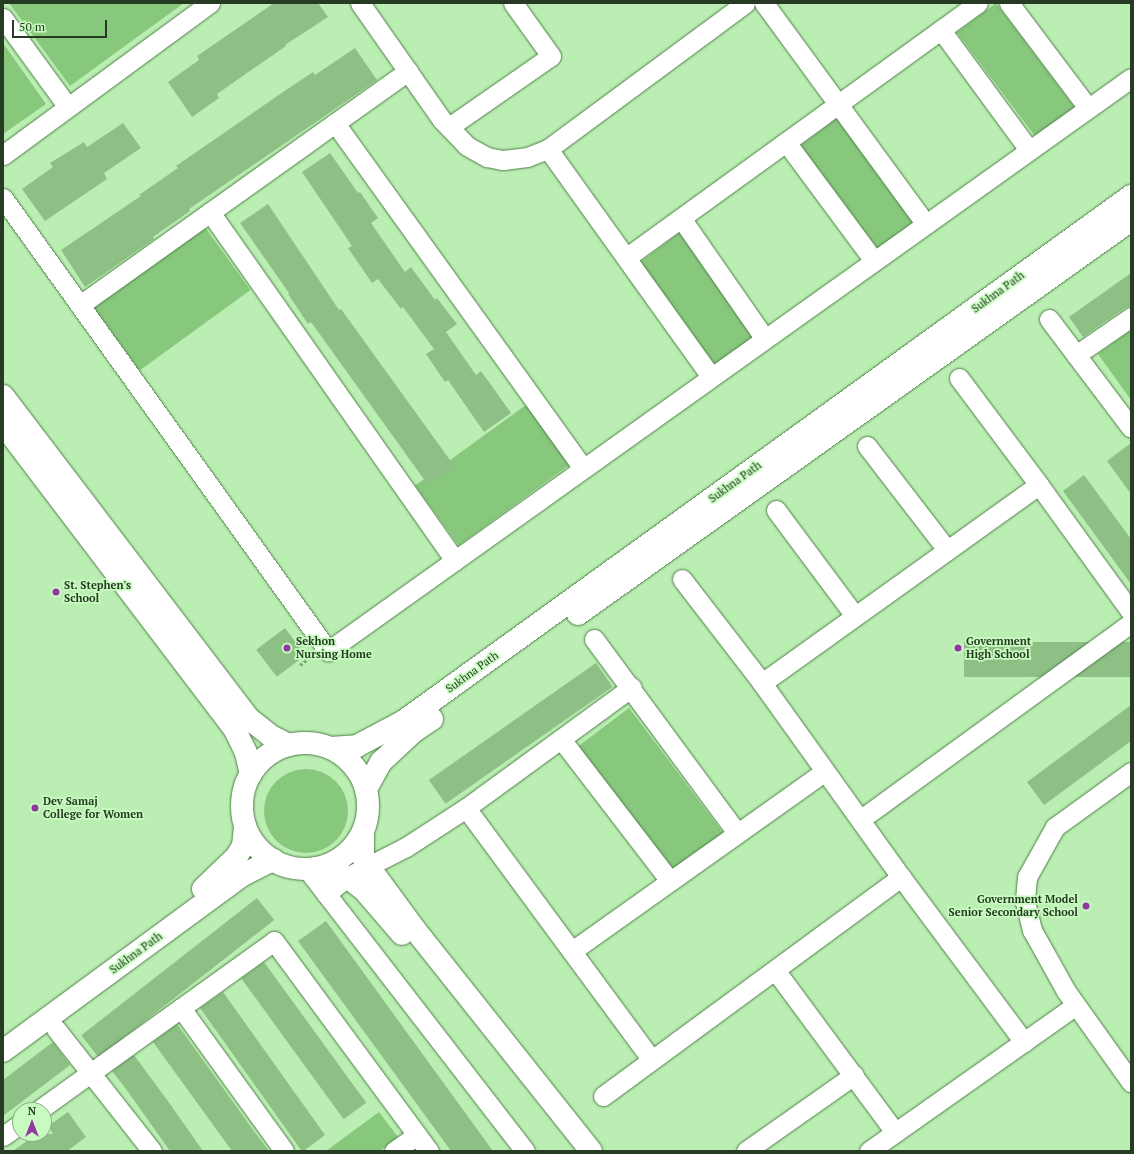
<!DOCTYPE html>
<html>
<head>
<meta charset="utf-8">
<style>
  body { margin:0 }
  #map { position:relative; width:1134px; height:1154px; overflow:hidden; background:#baeeb2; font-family:"PT Serif",serif }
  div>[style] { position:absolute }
  .green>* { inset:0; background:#87c87d; transform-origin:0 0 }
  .round { border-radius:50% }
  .building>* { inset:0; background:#8ec086; transform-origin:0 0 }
  .path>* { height:2.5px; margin-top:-1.25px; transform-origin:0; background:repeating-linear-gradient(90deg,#7ea578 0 3px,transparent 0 5px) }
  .roads { filter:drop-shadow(0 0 1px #4f7e48) drop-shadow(0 0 1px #4f7e48) }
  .minor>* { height:19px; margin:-9.5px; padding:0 9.5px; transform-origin:9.5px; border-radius:9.5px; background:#fff }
  .major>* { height:22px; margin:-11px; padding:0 11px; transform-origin:11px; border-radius:11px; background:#fff }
  .major>.ring { margin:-11px; padding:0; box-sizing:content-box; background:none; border:22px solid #fff; border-radius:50% }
  .dots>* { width:11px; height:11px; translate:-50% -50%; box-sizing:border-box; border:2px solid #c7fbbf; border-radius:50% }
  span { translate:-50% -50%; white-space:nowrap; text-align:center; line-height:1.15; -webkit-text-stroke:3.5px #c7fbbf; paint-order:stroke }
  .street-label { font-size:11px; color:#273b24 }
  .poi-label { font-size:11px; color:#273b24; font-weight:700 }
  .left { translate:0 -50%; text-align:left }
  .right { translate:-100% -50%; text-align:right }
  .frame { position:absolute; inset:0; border:4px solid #273b24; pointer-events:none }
  .north { position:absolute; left:12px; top:1102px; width:40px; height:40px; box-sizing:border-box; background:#c7fbbf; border:1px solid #87ae81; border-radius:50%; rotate:0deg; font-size:11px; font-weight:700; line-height:16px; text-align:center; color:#273b24 }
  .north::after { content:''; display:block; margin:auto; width:14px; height:18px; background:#9338a3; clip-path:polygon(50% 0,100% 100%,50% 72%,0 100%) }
  .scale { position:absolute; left:12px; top:20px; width:95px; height:18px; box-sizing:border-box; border:2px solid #273b24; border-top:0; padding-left:5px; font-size:12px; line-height:14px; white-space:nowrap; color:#273b24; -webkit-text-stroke:3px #c7fbbf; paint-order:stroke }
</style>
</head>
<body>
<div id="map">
  <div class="green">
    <i style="clip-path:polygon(9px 3px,184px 3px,70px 86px)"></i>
    <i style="left:996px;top:3px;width:131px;height:49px;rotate:53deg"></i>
    <i style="clip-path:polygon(3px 43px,46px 104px,3px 134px)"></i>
    <i style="left:841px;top:115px;width:129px;height:51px;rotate:53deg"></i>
    <i style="left:204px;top:226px;width:79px;height:137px;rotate:54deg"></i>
    <i style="left:679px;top:233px;width:129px;height:51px;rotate:53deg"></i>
    <i style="clip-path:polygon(1131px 330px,1131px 400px,1098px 354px)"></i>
    <i style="left:526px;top:405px;width:74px;height:137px;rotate:54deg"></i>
    <i style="left:629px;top:708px;width:157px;height:64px;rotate:53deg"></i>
    <i class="round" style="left:264px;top:769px;width:84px;height:84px"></i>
    <i style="clip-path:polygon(379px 1112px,398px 1137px,380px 1151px,326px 1151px)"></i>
  </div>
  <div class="building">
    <i style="clip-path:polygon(274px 3px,318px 3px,328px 17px,285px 45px,286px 46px,217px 94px,219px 98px,192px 117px,168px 82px,199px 60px,197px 56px)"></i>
    <i style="clip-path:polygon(355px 48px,377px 80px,189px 209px,190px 211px,153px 237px,154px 239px,85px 287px,61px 250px,141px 196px,139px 195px,178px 168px,176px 166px,286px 90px,313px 72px,315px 75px)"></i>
    <i style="clip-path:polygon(123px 123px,141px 148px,104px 173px,107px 179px,45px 221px,22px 189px,53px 167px,50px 163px,84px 142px,87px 147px)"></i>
    <i style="clip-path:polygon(330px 153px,358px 193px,360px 192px,378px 218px,371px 223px,405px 272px,411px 267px,435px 300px,437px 298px,457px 324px,446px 332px,476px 375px,481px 371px,511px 413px,484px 432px,448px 380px,445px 382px,426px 354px,434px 349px,403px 307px,401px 309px,378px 279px,372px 283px,348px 248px,352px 246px,302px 172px)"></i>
    <i style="clip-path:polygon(268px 204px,339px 310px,341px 309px,455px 467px,428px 485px,311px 322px,308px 324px,288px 294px,289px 293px,240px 223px)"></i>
    <i style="clip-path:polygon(1131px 273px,1131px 306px,1125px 308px,1083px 337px,1069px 317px)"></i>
    <i style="clip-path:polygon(1131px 443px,1131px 494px,1107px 461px)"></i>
    <i style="clip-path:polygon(1084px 475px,1131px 539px,1131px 584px,1063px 491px)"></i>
    <i style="left:285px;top:628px;width:34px;height:36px;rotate:53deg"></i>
    <i style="left:1131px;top:642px;width:35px;height:167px;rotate:90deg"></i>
    <i style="left:596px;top:663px;width:29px;height:204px;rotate:55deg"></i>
    <i style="clip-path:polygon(1131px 705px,1131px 741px,1044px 805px,1027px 782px)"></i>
    <i style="left:257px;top:898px;width:28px;height:223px;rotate:52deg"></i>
    <i style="clip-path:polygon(326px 921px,445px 1085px,493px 1151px,451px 1151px,298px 941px)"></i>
    <i style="left:264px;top:962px;width:174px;height:28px;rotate:54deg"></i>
    <i style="clip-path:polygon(223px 992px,325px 1135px,305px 1150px,301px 1150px,200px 1008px)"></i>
    <i style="clip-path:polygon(177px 1024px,256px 1134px,269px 1151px,232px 1151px,153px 1042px)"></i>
    <i style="clip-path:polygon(53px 1042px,70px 1065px,3px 1116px,3px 1080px)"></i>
    <i style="clip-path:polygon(134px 1055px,170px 1104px,203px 1151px,170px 1151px,126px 1089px,112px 1071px)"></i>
    <i style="clip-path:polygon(68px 1112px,86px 1137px,67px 1151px,13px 1151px,37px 1134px,53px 1134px,48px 1126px)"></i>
  </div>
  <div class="path">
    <i style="left:300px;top:665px;width:16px;rotate:-38deg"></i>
  </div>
  <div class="roads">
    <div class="minor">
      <i style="left:360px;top:3px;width:143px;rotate:55deg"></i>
      <i style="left:442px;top:120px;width:36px;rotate:46deg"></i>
      <i style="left:467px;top:146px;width:23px;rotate:29deg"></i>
      <i style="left:487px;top:157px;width:16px;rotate:11deg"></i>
      <i style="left:503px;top:160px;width:24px;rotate:-7deg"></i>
      <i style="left:527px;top:157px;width:22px;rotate:-21deg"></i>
      <i style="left:548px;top:149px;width:245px;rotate:-36.5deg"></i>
      <i style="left:764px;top:3px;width:274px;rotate:53.8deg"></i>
      <i style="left:1009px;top:3px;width:131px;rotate:53deg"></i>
      <i style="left:3px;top:18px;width:110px;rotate:53.9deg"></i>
      <i style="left:941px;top:30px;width:149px;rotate:53.7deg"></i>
      <i style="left:335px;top:123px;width:425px;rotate:54.3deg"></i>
      <i style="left:449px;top:127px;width:124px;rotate:-34.8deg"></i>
      <i style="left:551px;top:56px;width:65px;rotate:-125.6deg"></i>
      <i style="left:786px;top:142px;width:148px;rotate:53.5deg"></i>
      <i style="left:548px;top:149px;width:280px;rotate:54.4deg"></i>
      <i style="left:3px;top:155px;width:257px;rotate:-36.3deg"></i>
      <i style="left:3px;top:198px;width:558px;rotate:54.34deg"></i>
      <i style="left:328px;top:651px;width:986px;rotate:-35.51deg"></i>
      <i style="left:210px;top:212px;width:426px;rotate:54.9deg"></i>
      <i style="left:681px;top:218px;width:147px;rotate:55.2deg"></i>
      <i style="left:627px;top:257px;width:433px;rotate:-35.9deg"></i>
      <i style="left:80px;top:305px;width:403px;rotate:-35.5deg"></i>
      <i style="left:1049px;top:319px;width:136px;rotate:53deg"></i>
      <i style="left:1076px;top:355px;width:67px;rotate:-34.6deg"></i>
      <i style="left:959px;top:378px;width:134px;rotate:53.2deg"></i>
      <i style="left:1039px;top:485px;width:157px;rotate:54.1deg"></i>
      <i style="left:867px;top:446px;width:131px;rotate:52.4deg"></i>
      <i style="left:776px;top:510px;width:132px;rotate:53.3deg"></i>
      <i style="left:682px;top:579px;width:131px;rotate:52.4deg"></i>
      <i style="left:762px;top:683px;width:239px;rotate:54.4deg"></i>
      <i style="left:901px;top:877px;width:206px;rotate:53.3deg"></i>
      <i style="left:594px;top:639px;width:241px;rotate:53.6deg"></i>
      <i style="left:762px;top:683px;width:340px;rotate:-35.6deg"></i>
      <i style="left:561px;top:739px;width:179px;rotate:52.5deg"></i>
      <i style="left:1131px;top:772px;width:94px;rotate:144.1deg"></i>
      <i style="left:1055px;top:827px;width:57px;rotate:119.2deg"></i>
      <i style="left:1027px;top:877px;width:25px;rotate:95deg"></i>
      <i style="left:1025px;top:902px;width:29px;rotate:76deg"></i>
      <i style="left:1032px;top:930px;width:70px;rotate:60.9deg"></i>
      <i style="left:1066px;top:991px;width:112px;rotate:54.5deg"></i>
      <i style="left:466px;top:808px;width:313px;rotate:53.6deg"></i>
      <i style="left:861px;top:819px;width:334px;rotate:-36deg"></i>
      <i style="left:307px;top:869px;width:356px;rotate:52.3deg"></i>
      <i style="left:326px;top:894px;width:27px;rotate:-39deg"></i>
      <i style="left:347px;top:877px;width:66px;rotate:-27deg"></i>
      <i style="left:406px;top:847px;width:72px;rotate:-33deg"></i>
      <i style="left:466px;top:808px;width:205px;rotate:-36.1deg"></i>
      <i style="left:572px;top:951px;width:309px;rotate:-35.4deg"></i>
      <i style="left:775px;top:970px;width:202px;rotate:53.5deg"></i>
      <i style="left:181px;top:1008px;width:176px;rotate:54.2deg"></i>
      <i style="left:56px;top:1029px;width:155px;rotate:51.8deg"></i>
      <i style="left:603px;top:1096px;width:370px;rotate:-36.3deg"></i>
      <i style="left:39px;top:1110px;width:289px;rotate:-35.7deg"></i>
      <i style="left:274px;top:941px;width:261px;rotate:53.6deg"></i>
      <i style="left:3px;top:1136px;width:21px;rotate:-35deg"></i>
      <i style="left:394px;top:1151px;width:28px;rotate:-35deg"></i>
      <i style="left:746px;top:1151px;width:132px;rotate:-35.1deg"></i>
      <i style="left:869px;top:1151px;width:253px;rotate:-35.2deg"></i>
    </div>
    <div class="major">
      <i style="left:3px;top:396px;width:405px;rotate:52.7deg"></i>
      <i style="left:248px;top:718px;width:29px;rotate:38deg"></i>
      <i style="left:271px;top:736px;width:20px;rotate:27deg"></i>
      <i style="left:3px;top:424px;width:382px;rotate:52.8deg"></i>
      <i style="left:234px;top:728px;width:28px;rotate:64deg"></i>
      <i style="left:246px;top:753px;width:22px;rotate:77deg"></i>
      <i style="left:578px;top:614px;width:679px;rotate:-35.47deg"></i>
      <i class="ring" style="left:242px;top:743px;width:104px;height:104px"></i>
      <i style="left:330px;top:748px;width:27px;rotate:-4deg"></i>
      <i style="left:357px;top:746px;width:53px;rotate:-28deg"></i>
      <i style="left:404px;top:721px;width:897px;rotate:-35.83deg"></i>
      <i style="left:366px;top:789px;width:31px;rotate:-61deg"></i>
      <i style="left:381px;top:762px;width:44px;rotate:-43.2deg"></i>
      <i style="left:413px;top:732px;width:23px;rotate:-34deg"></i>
      <i style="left:363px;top:832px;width:25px;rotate:90deg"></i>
      <i style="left:363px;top:857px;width:12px;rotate:59deg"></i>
      <i style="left:369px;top:867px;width:79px;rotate:53.7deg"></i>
      <i style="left:416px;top:931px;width:281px;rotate:51.5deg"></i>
      <i style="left:316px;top:868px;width:32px;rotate:16deg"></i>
      <i style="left:347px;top:877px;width:21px;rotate:37deg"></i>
      <i style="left:364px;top:890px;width:58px;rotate:49.2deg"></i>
      <i style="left:203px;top:889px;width:47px;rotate:-44.1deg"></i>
      <i style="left:237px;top:856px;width:12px;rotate:-59deg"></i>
      <i style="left:243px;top:846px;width:20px;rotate:-84deg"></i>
      <i style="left:3px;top:1051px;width:295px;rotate:-36.3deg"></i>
      <i style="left:241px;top:876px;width:36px;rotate:-27deg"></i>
    </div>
  </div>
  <div class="dots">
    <i style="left:56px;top:592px;background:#9338a3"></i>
    <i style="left:287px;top:648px;background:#9338a3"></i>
    <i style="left:958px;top:648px;background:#9338a3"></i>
    <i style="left:35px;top:808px;background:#9338a3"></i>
    <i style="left:1086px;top:906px;background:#9338a3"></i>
  </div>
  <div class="street-label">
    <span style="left:998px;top:292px;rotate:-36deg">Sukhna Path</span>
    <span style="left:735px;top:482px;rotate:-36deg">Sukhna Path</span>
    <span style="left:472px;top:672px;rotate:-36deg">Sukhna Path</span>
    <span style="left:136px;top:953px;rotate:-36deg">Sukhna Path</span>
  </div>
  <div class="poi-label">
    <span class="left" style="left:64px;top:592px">St. Stephen's<br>School</span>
    <span class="left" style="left:296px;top:648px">Sekhon<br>Nursing Home</span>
    <span class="left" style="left:966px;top:648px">Government<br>High School</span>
    <span class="left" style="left:43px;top:808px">Dev Samaj<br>College for Women</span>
    <span class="right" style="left:1078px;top:906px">Government Model<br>Senior Secondary School</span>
  </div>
  <div class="frame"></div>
  <div class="north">N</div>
  <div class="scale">50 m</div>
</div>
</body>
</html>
